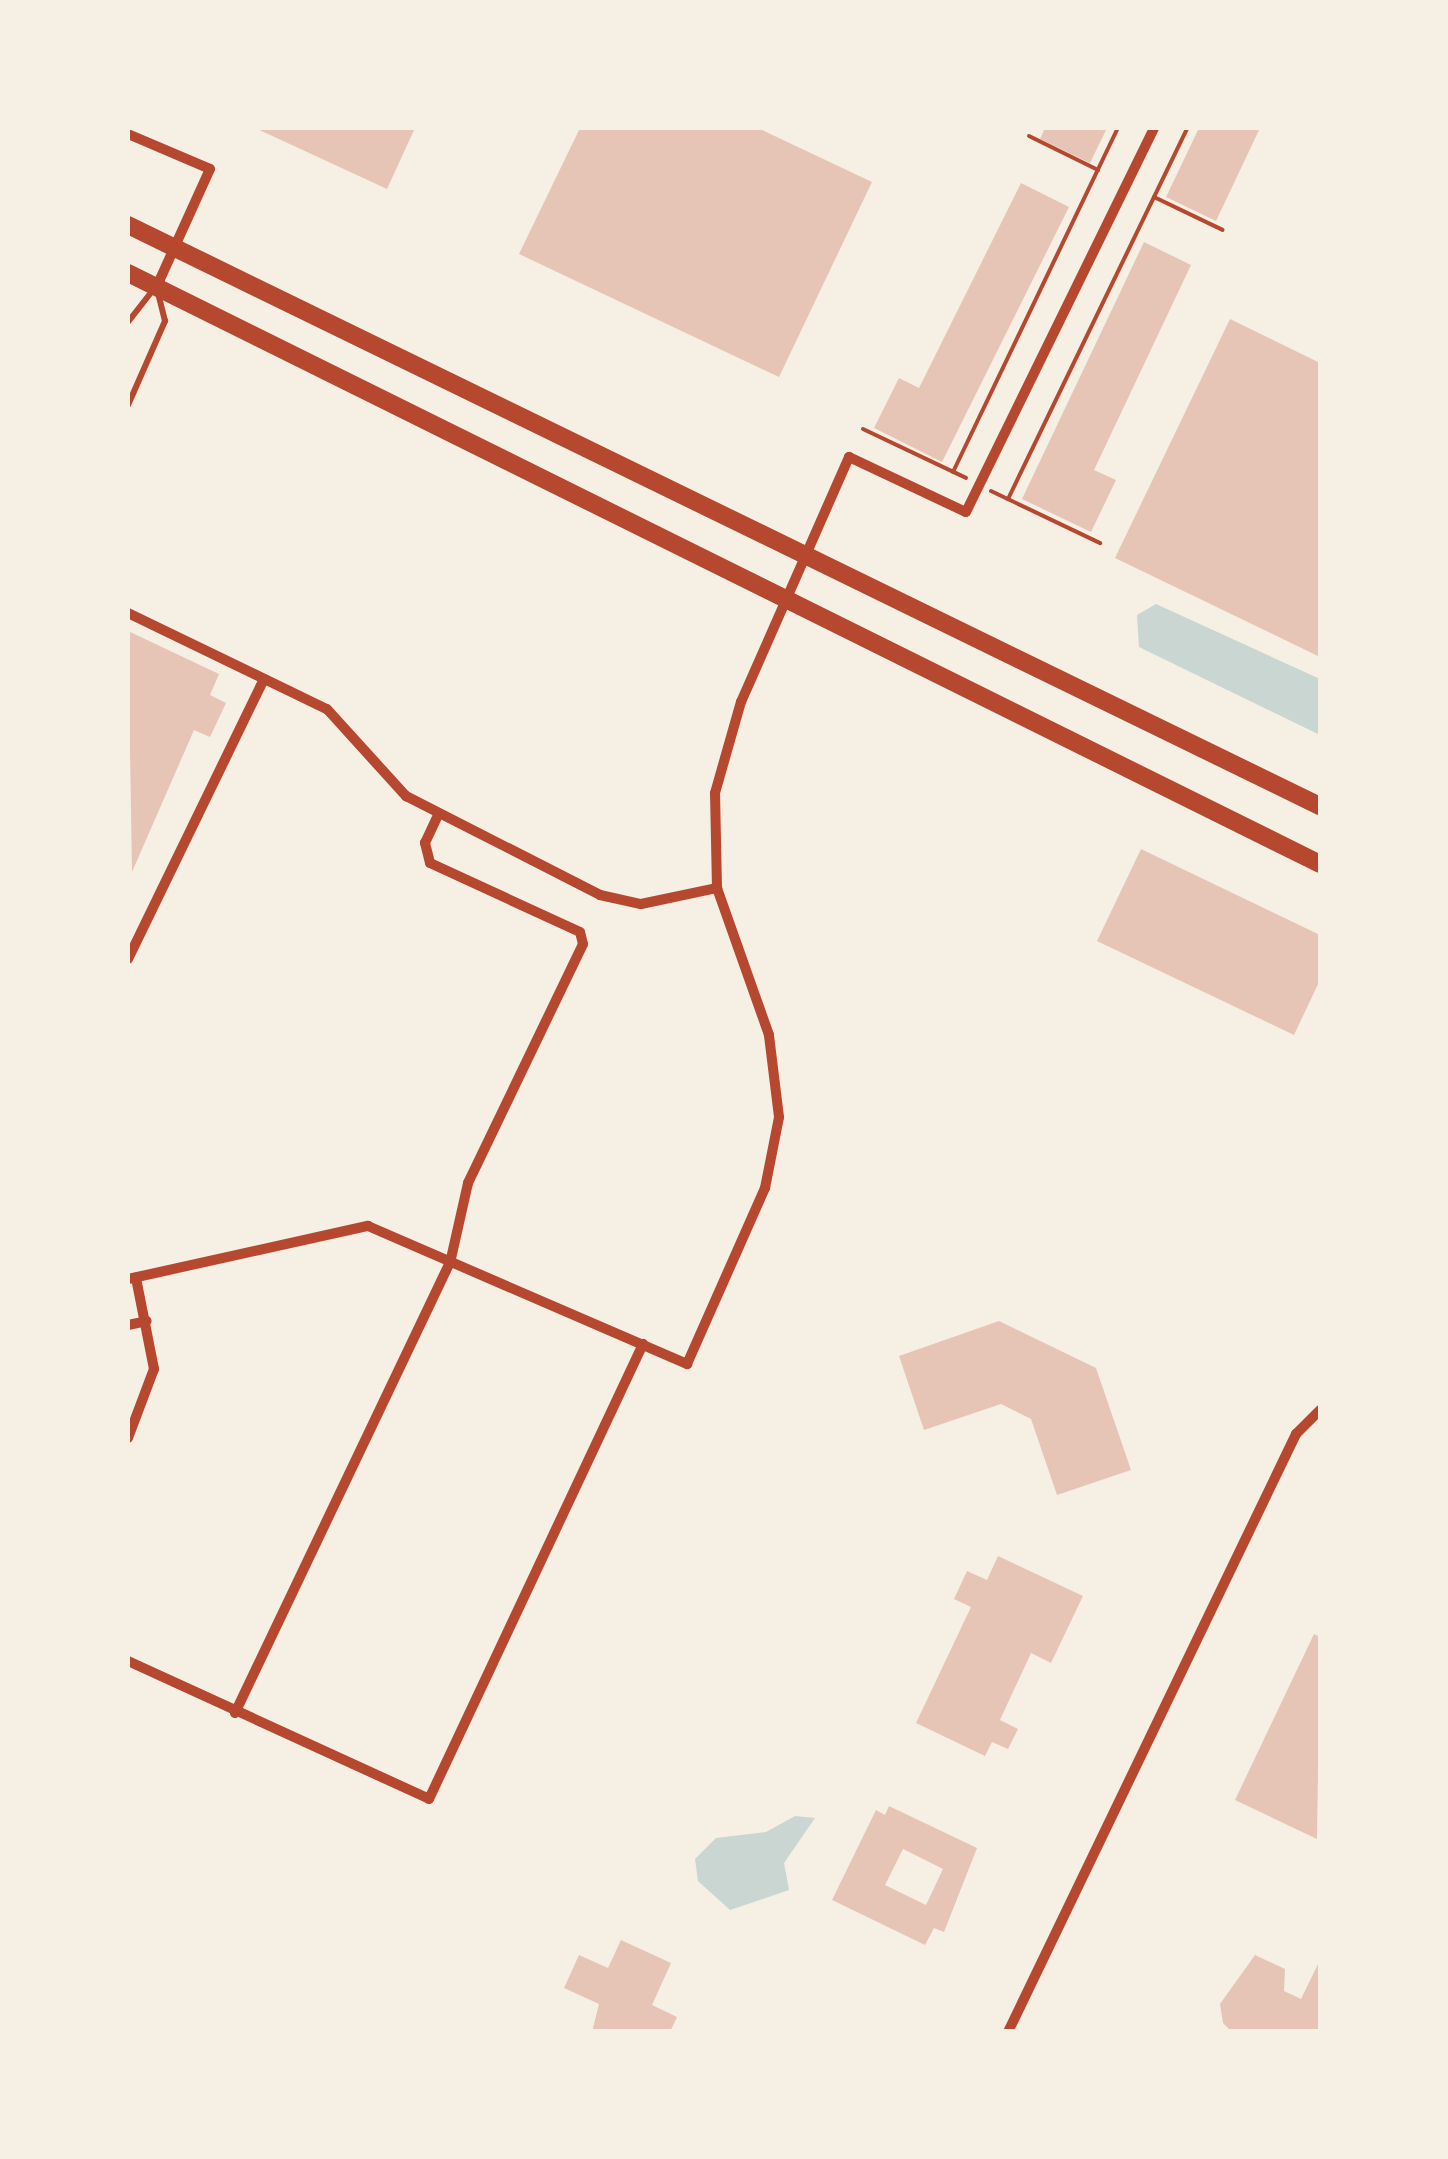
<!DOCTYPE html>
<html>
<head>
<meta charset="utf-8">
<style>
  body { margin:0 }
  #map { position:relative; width:1448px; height:2159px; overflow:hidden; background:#f6efe4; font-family:"Playfair Display",serif }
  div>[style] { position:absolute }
  .water>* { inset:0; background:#c9d6d2 }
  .building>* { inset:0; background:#e6c5b7 }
  .path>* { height:4px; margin:-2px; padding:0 2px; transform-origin:2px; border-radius:2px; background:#b5482f }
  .service>* { height:6px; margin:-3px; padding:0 3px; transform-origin:3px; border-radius:3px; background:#b5482f }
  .minor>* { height:10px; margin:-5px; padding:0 5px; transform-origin:5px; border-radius:5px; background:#b5482f }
  .secondary>* { height:18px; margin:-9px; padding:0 9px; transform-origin:9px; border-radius:9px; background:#b5482f }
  span { translate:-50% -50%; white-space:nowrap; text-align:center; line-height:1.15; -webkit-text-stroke:8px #f6efe4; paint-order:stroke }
  .frame { position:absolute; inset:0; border:130px solid #f6efe4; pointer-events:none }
</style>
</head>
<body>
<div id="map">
  <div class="water">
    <i style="clip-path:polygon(1156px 604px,1320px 679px,1320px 735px,1139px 647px,1137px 615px)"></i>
    <i style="clip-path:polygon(795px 1816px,815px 1818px,784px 1863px,789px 1890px,730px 1910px,698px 1881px,695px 1859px,716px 1838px,766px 1832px)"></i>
  </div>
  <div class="building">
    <i style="clip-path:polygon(255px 128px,415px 128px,387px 189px)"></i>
    <i style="clip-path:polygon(580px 128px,758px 128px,872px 182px,779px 377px,519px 254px)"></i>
    <i style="clip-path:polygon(1045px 128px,1107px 128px,1090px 163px,1040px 139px)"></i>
    <i style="clip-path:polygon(1199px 128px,1260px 128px,1216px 221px,1166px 197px)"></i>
    <i style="clip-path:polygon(1021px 183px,1069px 207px,942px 462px,874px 428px,899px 378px,919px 388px)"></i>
    <i style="clip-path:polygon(1144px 242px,1191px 265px,1094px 470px,1116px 480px,1091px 532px,1022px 499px)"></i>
    <i style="clip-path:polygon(1230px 319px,1320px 363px,1320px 657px,1115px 558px)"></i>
    <i style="clip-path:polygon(128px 631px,219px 674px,210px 695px,226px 703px,210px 737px,194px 730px,132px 872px)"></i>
    <i style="clip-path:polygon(1141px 849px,1320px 935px,1320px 980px,1294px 1035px,1097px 941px)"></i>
    <i style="clip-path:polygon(999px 1321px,1096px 1368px,1131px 1470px,1057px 1495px,1031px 1419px,1001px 1404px,924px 1430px,899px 1356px)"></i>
    <i style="clip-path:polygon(998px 1556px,1083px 1596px,1051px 1663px,1031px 1653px,1000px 1720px,1018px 1729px,1008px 1749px,992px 1742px,985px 1756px,916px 1723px,971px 1607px,954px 1599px,967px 1571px,987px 1580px)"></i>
    <i style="clip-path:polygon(1314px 1634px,1320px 1637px,1317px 1839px,1235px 1800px)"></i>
    <i style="clip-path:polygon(evenodd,889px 1806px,977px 1848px,944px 1932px,934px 1928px,925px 1945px,832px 1900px,876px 1810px,885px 1815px,889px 1806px,903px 1849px,943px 1869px,926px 1905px,885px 1885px,903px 1849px)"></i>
    <i style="clip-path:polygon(621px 1940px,671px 1963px,652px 2005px,677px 2017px,670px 2032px,592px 2032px,599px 2004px,564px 1988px,579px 1955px,608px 1968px)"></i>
    <i style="clip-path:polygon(1255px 1955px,1285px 1969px,1284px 1991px,1301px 1999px,1320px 1960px,1320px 2032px,1232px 2032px,1223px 2023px,1220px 2004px)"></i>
  </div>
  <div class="path">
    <i style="left:1029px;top:136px;width:77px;rotate:26.2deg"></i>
    <i style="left:1154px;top:197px;width:76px;rotate:25.6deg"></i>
    <i style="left:863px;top:429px;width:114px;rotate:25.4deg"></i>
    <i style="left:953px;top:472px;width:382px;rotate:-64.4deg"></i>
    <i style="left:991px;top:491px;width:121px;rotate:25.5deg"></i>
    <i style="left:1008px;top:499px;width:412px;rotate:-64.2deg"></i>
  </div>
  <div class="service">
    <i style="left:128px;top:322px;width:39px;rotate:-52deg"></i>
    <i style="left:128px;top:405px;width:92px;rotate:-66.2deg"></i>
    <i style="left:165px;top:321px;width:30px;rotate:-104deg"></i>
  </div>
  <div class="minor">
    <i style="left:128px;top:134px;width:89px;rotate:23.1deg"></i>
    <i style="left:210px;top:169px;width:128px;rotate:114.4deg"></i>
    <i style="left:128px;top:613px;width:221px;rotate:25.8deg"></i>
    <i style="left:327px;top:709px;width:118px;rotate:47.8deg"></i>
    <i style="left:406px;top:796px;width:218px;rotate:27deg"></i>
    <i style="left:600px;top:895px;width:42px;rotate:12.4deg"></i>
    <i style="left:641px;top:904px;width:78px;rotate:-11.9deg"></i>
    <i style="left:128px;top:959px;width:311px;rotate:-64.1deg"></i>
    <i style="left:128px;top:1279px;width:246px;rotate:-12.5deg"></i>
    <i style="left:368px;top:1226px;width:348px;rotate:23.4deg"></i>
    <i style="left:687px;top:1364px;width:193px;rotate:-66.1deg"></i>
    <i style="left:765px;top:1188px;width:72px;rotate:-78.8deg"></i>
    <i style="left:779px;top:1117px;width:83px;rotate:-97deg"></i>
    <i style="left:769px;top:1035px;width:156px;rotate:-109.5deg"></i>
    <i style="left:717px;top:888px;width:95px;rotate:-91.2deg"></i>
    <i style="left:715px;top:793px;width:95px;rotate:-74.1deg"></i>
    <i style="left:741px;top:702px;width:268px;rotate:-66.2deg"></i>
    <i style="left:849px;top:457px;width:129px;rotate:25.2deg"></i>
    <i style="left:966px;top:512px;width:428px;rotate:-63.9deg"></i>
    <i style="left:128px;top:1325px;width:19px;rotate:-12deg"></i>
    <i style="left:128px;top:1438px;width:74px;rotate:-69.4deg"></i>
    <i style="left:154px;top:1369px;width:93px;rotate:-101.2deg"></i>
    <i style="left:128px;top:1661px;width:331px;rotate:24.6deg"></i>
    <i style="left:429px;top:1799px;width:503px;rotate:-64.81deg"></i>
    <i style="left:235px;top:1713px;width:499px;rotate:-64.5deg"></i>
    <i style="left:450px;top:1263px;width:82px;rotate:-77.3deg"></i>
    <i style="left:468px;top:1183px;width:265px;rotate:-64.3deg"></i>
    <i style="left:583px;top:944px;width:12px;rotate:-104deg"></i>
    <i style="left:580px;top:932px;width:165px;rotate:-155.3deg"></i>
    <i style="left:430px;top:863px;width:21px;rotate:-104deg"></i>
    <i style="left:425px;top:843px;width:31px;rotate:-65deg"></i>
    <i style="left:1008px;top:2032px;width:664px;rotate:-64.28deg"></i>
    <i style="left:1296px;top:1434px;width:34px;rotate:-45deg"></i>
  </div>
  <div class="secondary">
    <i style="left:128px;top:225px;width:1326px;rotate:25.99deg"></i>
    <i style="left:128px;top:273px;width:1330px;rotate:26.37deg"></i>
  </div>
  <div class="frame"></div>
</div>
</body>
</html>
